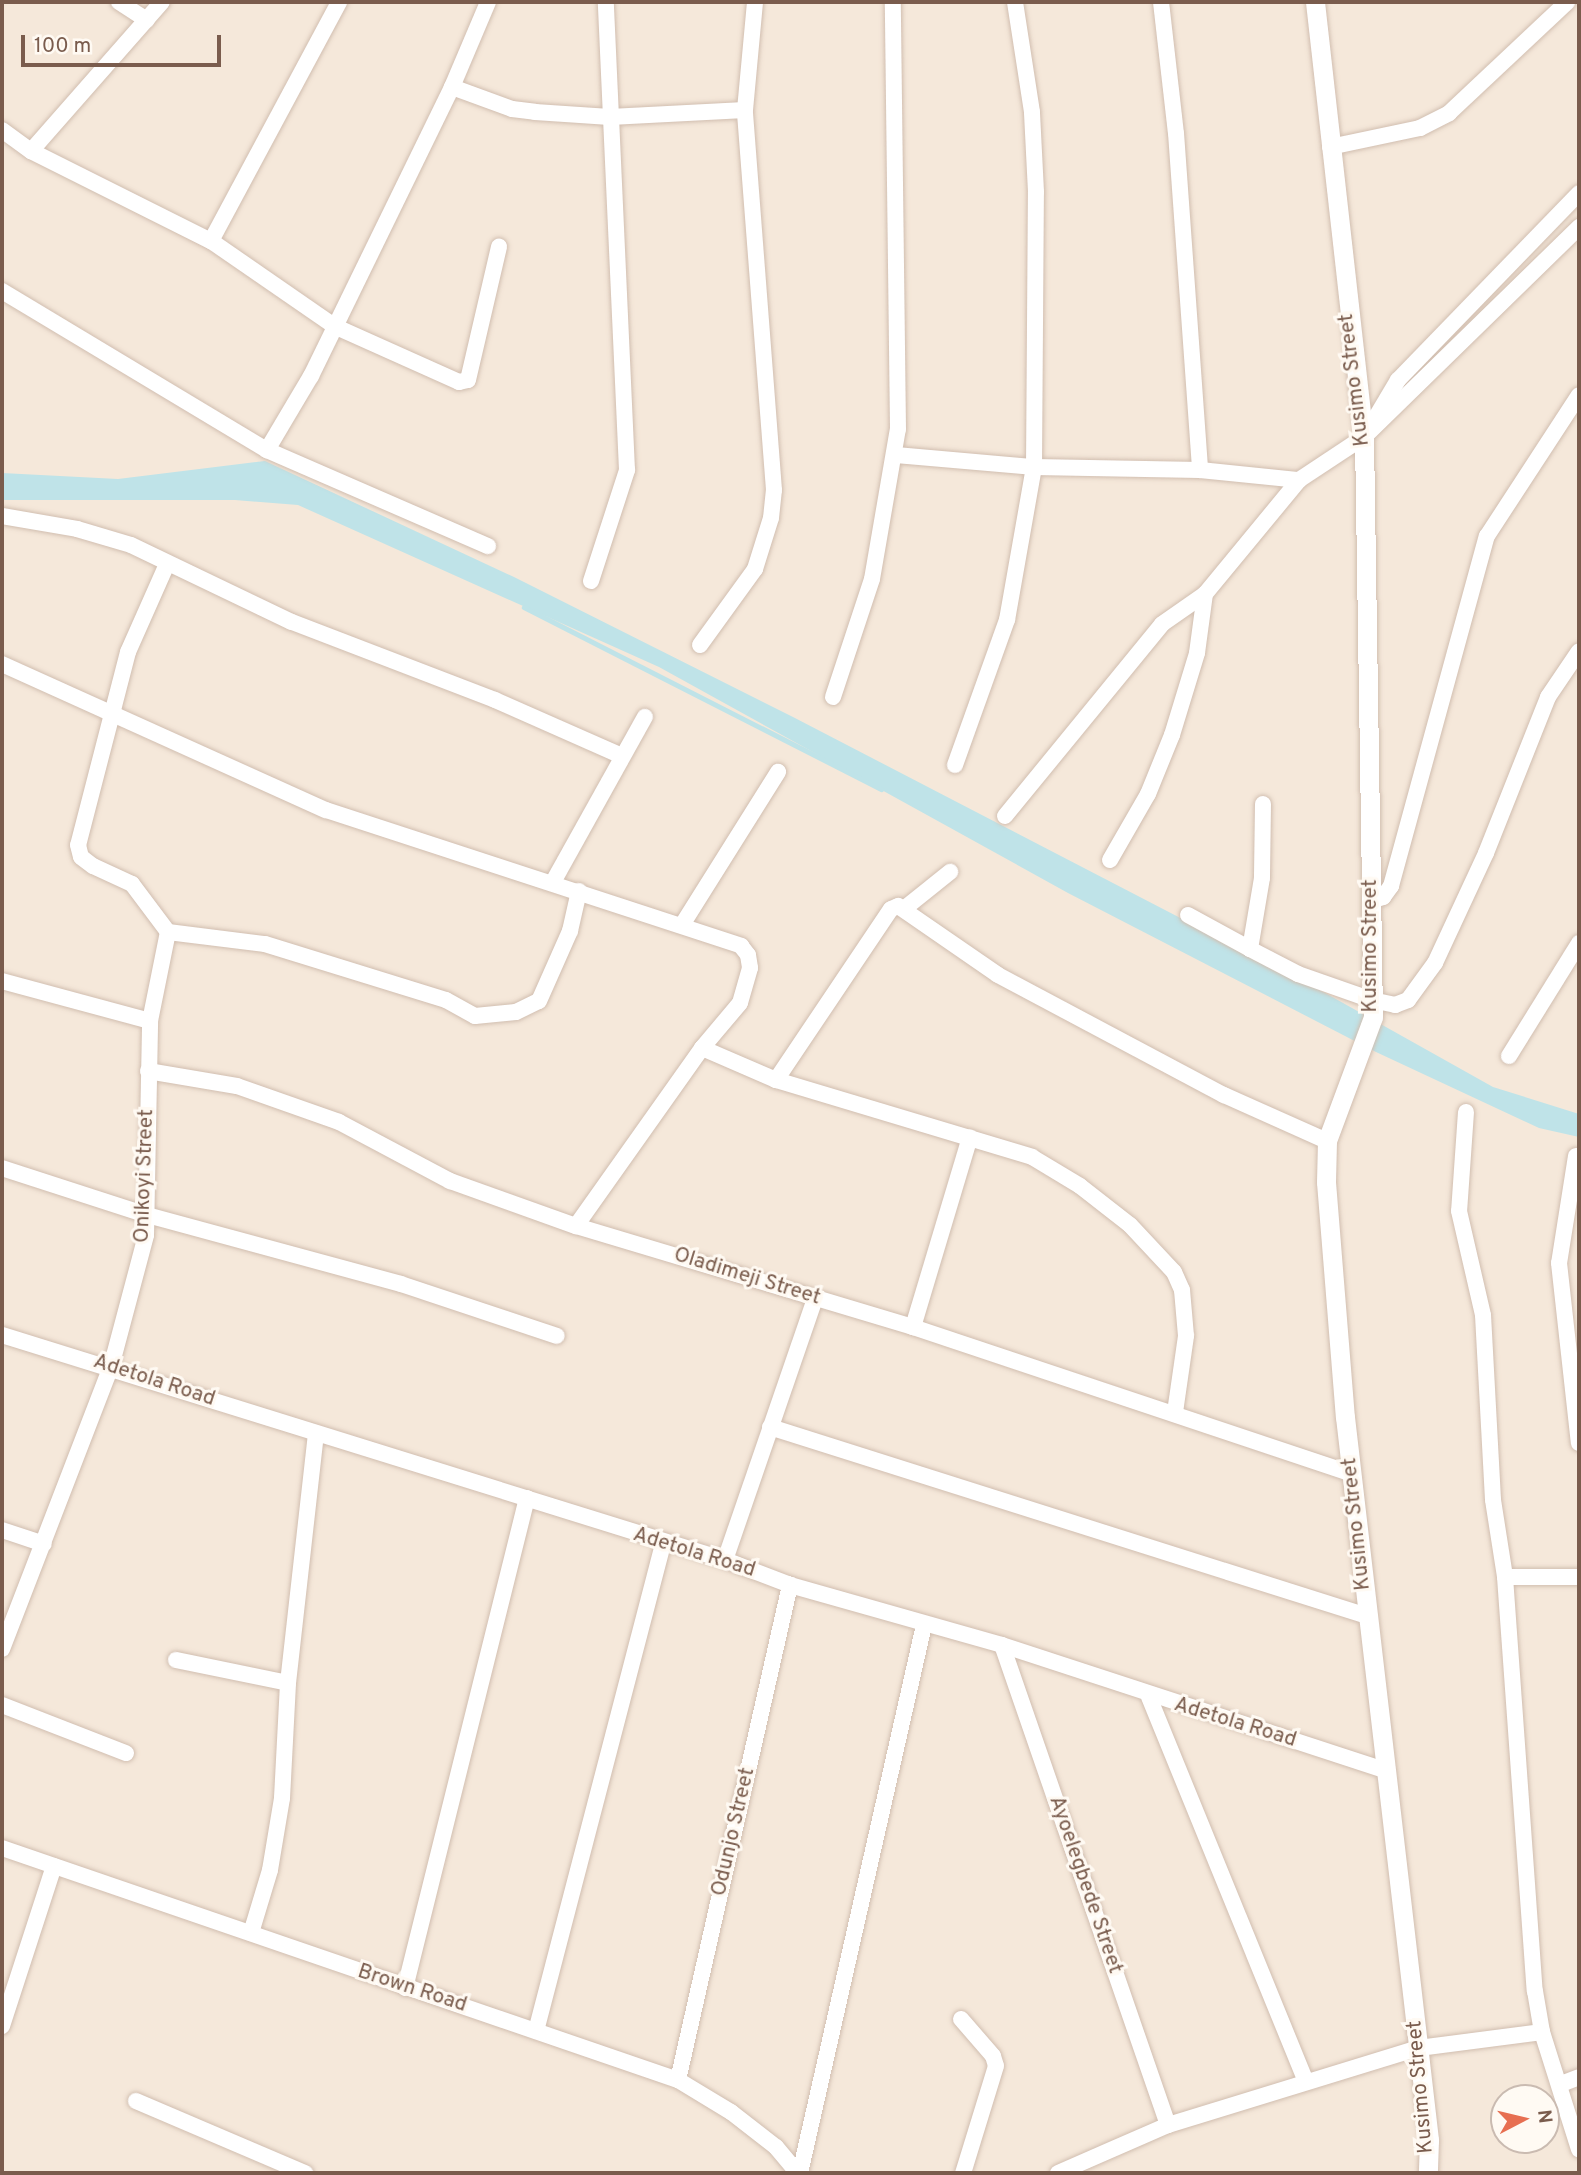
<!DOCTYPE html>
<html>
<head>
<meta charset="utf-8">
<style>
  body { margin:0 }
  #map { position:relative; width:1581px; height:2175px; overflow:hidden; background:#fdf6ec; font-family:Overpass,sans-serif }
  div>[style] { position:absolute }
  .residential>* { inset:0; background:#f5e8da }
  .water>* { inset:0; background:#bfe3e8 }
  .stream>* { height:4.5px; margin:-2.25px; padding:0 2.25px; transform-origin:2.25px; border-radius:2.25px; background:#bfe3e8 }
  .roads { filter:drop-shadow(0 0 2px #d1beb0) drop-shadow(0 0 2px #d1beb0) }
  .minor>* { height:16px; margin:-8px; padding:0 8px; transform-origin:8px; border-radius:8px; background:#fff }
  .tertiary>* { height:19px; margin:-9.5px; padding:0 9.5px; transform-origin:9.5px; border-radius:9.5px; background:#fff }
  span { translate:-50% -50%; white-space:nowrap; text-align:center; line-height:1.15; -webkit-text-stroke:6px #fffaf3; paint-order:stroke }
  .street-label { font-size:21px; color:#7a5c4d }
  .frame { position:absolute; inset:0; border:4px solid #7a5c4d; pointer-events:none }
  .north { position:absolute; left:1490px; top:2084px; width:70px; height:70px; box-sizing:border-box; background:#fffaf3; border:2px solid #cabbb1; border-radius:50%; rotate:83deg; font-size:19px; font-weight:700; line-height:28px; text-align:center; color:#7a5c4d }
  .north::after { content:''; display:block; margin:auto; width:24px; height:32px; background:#e76f51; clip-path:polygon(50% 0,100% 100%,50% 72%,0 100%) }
  .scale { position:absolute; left:21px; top:35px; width:200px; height:32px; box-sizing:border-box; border:4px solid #7a5c4d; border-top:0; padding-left:9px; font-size:21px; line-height:24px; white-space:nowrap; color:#7a5c4d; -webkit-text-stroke:5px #fffaf3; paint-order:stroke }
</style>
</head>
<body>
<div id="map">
  <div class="residential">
    <i style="clip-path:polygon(evenodd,2px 2px,1579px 2px,1579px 2173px,2px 2173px,2px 2px,1504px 2098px,1546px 2098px,1546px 2140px,1504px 2140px,1504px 2098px)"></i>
  </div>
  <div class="water">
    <i style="clip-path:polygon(265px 461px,514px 577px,793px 717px,1327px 994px,1493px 1087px,1579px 1114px,1579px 1137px,1539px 1128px,1376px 1052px,1068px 893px,659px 667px,298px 505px,235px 500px,2px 500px,2px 473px,118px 479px)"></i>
  </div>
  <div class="stream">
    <i style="left:524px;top:607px;width:401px;rotate:27deg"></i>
  </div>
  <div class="roads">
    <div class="minor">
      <i style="left:119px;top:2px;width:33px;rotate:33deg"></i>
      <i style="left:1161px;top:2px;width:132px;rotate:83.5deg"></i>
      <i style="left:1176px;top:133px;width:338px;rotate:85.9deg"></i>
      <i style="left:452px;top:87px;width:64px;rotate:20.1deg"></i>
      <i style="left:512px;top:109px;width:23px;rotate:7deg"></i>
      <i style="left:535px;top:112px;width:75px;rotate:3.8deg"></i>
      <i style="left:610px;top:117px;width:135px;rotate:-3deg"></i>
      <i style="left:2px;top:130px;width:36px;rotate:36deg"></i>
      <i style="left:31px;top:151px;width:201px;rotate:26.6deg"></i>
      <i style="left:211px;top:241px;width:150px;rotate:34.6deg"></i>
      <i style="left:334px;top:326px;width:137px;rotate:24.1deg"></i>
      <i style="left:459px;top:382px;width:9px;rotate:-13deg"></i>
      <i style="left:468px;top:380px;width:137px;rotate:-76.9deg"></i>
      <i style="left:1330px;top:147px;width:92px;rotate:-11.9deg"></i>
      <i style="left:1420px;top:128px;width:33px;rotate:-27deg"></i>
      <i style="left:1449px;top:113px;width:162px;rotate:-43.2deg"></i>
      <i style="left:31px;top:151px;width:198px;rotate:-48.7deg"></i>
      <i style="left:211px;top:241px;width:271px;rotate:-61.8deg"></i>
      <i style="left:2px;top:291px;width:309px;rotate:31deg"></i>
      <i style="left:267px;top:450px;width:241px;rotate:23.5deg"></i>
      <i style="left:1376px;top:417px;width:43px;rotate:-59.3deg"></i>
      <i style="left:1398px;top:380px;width:260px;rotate:-45.9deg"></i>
      <i style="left:267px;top:450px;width:86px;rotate:-59.3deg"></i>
      <i style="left:311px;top:376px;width:322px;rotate:-64deg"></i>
      <i style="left:452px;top:87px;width:92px;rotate:-67deg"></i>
      <i style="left:896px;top:455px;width:139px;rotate:5deg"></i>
      <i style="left:1034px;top:467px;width:166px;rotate:1deg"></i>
      <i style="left:1200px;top:470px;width:100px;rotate:5.8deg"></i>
      <i style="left:2px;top:516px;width:76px;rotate:9.8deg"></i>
      <i style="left:77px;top:529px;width:56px;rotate:16.5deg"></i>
      <i style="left:131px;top:545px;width:178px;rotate:25.6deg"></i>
      <i style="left:292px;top:622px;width:217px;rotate:21deg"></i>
      <i style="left:495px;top:700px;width:139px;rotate:23.8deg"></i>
      <i style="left:167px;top:564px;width:96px;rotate:113.9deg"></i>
      <i style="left:128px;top:652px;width:199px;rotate:104.5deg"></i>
      <i style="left:78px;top:845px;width:12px;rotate:76deg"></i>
      <i style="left:81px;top:857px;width:15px;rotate:37deg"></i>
      <i style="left:93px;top:866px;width:43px;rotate:24.8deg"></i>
      <i style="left:132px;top:884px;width:60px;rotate:53.1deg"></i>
      <i style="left:591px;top:581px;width:117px;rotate:-72deg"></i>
      <i style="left:627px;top:470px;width:468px;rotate:-92.6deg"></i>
      <i style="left:700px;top:645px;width:94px;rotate:-54.1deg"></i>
      <i style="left:755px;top:569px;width:53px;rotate:-72.6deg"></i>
      <i style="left:771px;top:518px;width:28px;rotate:-84deg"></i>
      <i style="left:774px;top:490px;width:381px;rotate:-94.4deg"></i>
      <i style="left:745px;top:110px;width:108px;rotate:-84.7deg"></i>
      <i style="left:2px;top:664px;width:355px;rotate:24.3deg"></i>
      <i style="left:326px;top:810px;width:437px;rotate:18.1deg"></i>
      <i style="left:741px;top:946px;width:11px;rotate:52deg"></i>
      <i style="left:748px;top:955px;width:13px;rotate:81deg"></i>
      <i style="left:750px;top:968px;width:36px;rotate:106deg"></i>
      <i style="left:740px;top:1003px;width:59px;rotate:130.2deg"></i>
      <i style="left:702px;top:1048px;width:218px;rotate:125.3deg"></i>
      <i style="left:833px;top:697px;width:124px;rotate:-71.7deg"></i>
      <i style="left:872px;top:579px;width:152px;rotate:-80.2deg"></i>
      <i style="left:898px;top:429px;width:427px;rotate:-90.7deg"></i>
      <i style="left:955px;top:765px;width:154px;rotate:-70.3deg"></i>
      <i style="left:1007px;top:620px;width:155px;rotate:-80deg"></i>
      <i style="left:1034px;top:467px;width:275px;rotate:-89.6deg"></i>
      <i style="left:1036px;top:192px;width:80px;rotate:-92.9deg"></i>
      <i style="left:1032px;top:112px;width:111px;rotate:-98.8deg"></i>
      <i style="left:1263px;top:804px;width:74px;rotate:90.8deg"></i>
      <i style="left:1262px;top:878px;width:72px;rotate:99.6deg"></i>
      <i style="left:1250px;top:949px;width:54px;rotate:27.5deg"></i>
      <i style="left:1298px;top:974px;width:78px;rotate:19.4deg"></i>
      <i style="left:1372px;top:1000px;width:24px;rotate:12deg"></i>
      <i style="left:1395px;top:1005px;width:14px;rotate:-21deg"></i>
      <i style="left:1408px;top:1000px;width:46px;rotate:-53.9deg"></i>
      <i style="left:1435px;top:963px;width:121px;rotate:-65.1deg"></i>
      <i style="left:1486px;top:853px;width:168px;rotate:-68.3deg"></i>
      <i style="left:1548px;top:697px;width:55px;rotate:-56deg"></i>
      <i style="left:1005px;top:816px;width:248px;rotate:-50.7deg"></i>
      <i style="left:1162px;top:624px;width:52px;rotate:-34.9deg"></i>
      <i style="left:1205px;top:594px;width:148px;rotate:-50.5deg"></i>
      <i style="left:1299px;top:480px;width:78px;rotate:-33.5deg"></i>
      <i style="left:1364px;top:437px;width:301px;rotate:-44.3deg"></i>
      <i style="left:1110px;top:860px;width:76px;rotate:-60.1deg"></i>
      <i style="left:1148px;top:794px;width:64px;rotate:-67.9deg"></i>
      <i style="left:1172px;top:735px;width:86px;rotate:-73deg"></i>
      <i style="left:1197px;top:653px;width:60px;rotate:-82.3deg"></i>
      <i style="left:553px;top:882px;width:189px;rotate:-60.9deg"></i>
      <i style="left:1371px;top:901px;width:13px;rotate:-18deg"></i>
      <i style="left:1383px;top:897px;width:14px;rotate:-54deg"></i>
      <i style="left:1391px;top:886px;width:363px;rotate:-74.7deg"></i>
      <i style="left:1487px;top:536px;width:168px;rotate:-56.9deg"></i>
      <i style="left:905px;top:908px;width:58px;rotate:-38.7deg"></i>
      <i style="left:1188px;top:915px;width:71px;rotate:28.7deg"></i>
      <i style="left:682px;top:925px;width:181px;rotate:-57.9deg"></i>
      <i style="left:168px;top:932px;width:98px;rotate:7.1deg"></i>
      <i style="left:265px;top:944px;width:189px;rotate:17.2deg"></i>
      <i style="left:446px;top:1000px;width:33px;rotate:29deg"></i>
      <i style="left:475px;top:1016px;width:41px;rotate:-5.6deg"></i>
      <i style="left:516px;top:1012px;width:25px;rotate:-26deg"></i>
      <i style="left:539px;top:1001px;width:77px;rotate:-66.1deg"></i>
      <i style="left:570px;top:931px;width:41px;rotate:-77.3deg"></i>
      <i style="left:2px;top:981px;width:153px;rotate:15.1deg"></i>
      <i style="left:702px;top:1048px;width:81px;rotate:23.4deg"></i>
      <i style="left:776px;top:1080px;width:267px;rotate:16.7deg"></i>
      <i style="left:1032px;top:1157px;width:56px;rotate:31.1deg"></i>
      <i style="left:1080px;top:1186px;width:63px;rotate:38deg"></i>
      <i style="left:1130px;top:1225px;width:64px;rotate:46.9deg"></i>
      <i style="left:1174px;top:1272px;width:20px;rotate:66deg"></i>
      <i style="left:1182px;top:1290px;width:46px;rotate:85deg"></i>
      <i style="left:1186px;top:1336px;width:77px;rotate:98.2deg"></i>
      <i style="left:1509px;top:1056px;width:133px;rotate:-58.2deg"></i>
      <i style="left:148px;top:1071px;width:90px;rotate:9.6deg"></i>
      <i style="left:237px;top:1086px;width:108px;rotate:19.4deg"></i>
      <i style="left:339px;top:1122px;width:126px;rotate:28deg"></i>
      <i style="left:450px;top:1181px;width:134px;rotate:19.7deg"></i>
      <i style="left:576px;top:1226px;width:352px;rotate:16.7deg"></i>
      <i style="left:913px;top:1327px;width:463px;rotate:18.5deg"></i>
      <i style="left:776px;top:1080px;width:206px;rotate:-56.1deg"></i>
      <i style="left:891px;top:909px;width:8px;rotate:-23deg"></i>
      <i style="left:898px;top:906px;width:121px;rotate:34.6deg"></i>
      <i style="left:998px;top:975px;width:256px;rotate:28deg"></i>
      <i style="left:1224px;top:1095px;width:113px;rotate:24.1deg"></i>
      <i style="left:1466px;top:1112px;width:99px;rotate:94deg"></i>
      <i style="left:1459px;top:1211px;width:107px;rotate:77deg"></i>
      <i style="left:1483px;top:1315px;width:185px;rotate:86.9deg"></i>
      <i style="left:1493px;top:1500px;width:78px;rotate:81.1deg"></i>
      <i style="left:1505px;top:1577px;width:415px;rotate:85.9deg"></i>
      <i style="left:1535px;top:1991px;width:42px;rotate:80.3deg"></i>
      <i style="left:1542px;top:2032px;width:123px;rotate:72.5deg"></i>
      <i style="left:1576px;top:1156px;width:108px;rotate:99deg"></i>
      <i style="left:1559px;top:1263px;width:181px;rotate:83.7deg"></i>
      <i style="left:2px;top:1168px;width:152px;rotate:18deg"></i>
      <i style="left:147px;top:1215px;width:263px;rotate:15.2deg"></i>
      <i style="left:401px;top:1284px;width:164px;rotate:18.4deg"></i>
      <i style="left:913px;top:1327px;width:198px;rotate:-73.3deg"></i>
      <i style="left:2px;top:1335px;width:757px;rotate:17.29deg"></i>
      <i style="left:725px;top:1560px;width:70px;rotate:21deg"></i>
      <i style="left:790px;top:1585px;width:220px;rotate:15.8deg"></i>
      <i style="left:1002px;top:1645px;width:405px;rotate:18.1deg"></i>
      <i style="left:770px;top:1427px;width:626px;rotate:17.57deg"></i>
      <i style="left:2px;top:1530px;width:44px;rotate:18.4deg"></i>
      <i style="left:725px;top:1560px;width:277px;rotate:-71deg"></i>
      <i style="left:1505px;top:1577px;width:74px"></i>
      <i style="left:1002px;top:1645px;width:508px;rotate:70.92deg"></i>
      <i style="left:2px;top:1649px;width:302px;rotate:-68.9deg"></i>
      <i style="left:111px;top:1367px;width:137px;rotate:-75.1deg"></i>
      <i style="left:146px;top:1235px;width:214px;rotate:-88.9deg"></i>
      <i style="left:150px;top:1021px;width:91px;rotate:-78.6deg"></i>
      <i style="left:176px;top:1660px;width:114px;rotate:11.6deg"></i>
      <i style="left:1149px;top:1697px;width:415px;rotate:67.8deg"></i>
      <i style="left:2px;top:1705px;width:133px;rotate:21.2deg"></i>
      <i style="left:2px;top:1848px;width:715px;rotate:18.94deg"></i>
      <i style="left:678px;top:2080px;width:62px;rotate:31.1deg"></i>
      <i style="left:731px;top:2112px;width:57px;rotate:37.9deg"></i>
      <i style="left:776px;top:2147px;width:34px;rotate:50deg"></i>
      <i style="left:251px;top:1933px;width:66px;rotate:-73.2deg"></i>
      <i style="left:270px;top:1870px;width:73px;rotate:-80.5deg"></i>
      <i style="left:282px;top:1798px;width:115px;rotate:-87deg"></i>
      <i style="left:288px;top:1683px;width:251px;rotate:-83.6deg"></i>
      <i style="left:405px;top:1988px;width:505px;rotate:-76.02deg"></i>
      <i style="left:961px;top:2019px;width:49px;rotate:49.1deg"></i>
      <i style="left:993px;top:2056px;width:10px;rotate:73deg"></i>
      <i style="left:996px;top:2066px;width:112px;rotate:107.1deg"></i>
      <i style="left:2px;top:2026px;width:168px;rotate:-72deg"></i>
      <i style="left:536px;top:2031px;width:503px;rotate:-75.38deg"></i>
      <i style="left:678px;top:2080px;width:508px;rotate:-77.25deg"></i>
      <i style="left:1561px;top:2084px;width:19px;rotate:-21deg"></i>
      <i style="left:136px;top:2101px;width:184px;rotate:23.1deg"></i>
      <i style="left:800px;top:2173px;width:562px;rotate:-77.25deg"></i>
      <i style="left:1058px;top:2173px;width:120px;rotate:-23.6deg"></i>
      <i style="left:1168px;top:2125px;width:263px;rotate:-17.1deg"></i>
      <i style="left:1419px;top:2048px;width:124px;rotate:-7.4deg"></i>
    </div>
    <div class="tertiary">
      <i style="left:1315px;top:2px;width:438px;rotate:83.6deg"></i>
      <i style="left:1364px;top:437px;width:580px;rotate:89.11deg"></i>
      <i style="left:1373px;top:1017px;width:132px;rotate:110.4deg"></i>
      <i style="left:1327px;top:1141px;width:41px;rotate:91.4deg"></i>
      <i style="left:1326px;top:1182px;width:236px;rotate:85.4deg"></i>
      <i style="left:1345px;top:1417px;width:728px;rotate:83.37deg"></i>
      <i style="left:1429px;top:2140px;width:33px;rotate:92deg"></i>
    </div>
  </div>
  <div class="street-label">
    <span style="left:1355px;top:380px;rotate:-97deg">Kusimo Street</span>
    <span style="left:1371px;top:946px;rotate:-90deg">Kusimo Street</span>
    <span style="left:145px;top:1176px;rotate:-88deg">Onikoyi Street</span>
    <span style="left:747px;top:1277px;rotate:17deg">Oladimeji Street</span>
    <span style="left:154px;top:1381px;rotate:18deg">Adetola Road</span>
    <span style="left:1357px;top:1524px;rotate:-96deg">Kusimo Street</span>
    <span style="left:694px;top:1553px;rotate:17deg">Adetola Road</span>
    <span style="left:1235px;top:1723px;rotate:17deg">Adetola Road</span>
    <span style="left:734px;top:1832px;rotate:-77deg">Odunjo Street</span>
    <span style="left:1085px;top:1885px;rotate:71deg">Ayoelegbede Street</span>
    <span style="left:412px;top:1989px;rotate:18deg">Brown Road</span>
    <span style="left:1421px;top:2087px;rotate:-95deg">Kusimo Street</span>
  </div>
  <div class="frame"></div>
  <div class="north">N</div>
  <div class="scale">100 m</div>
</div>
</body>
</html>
